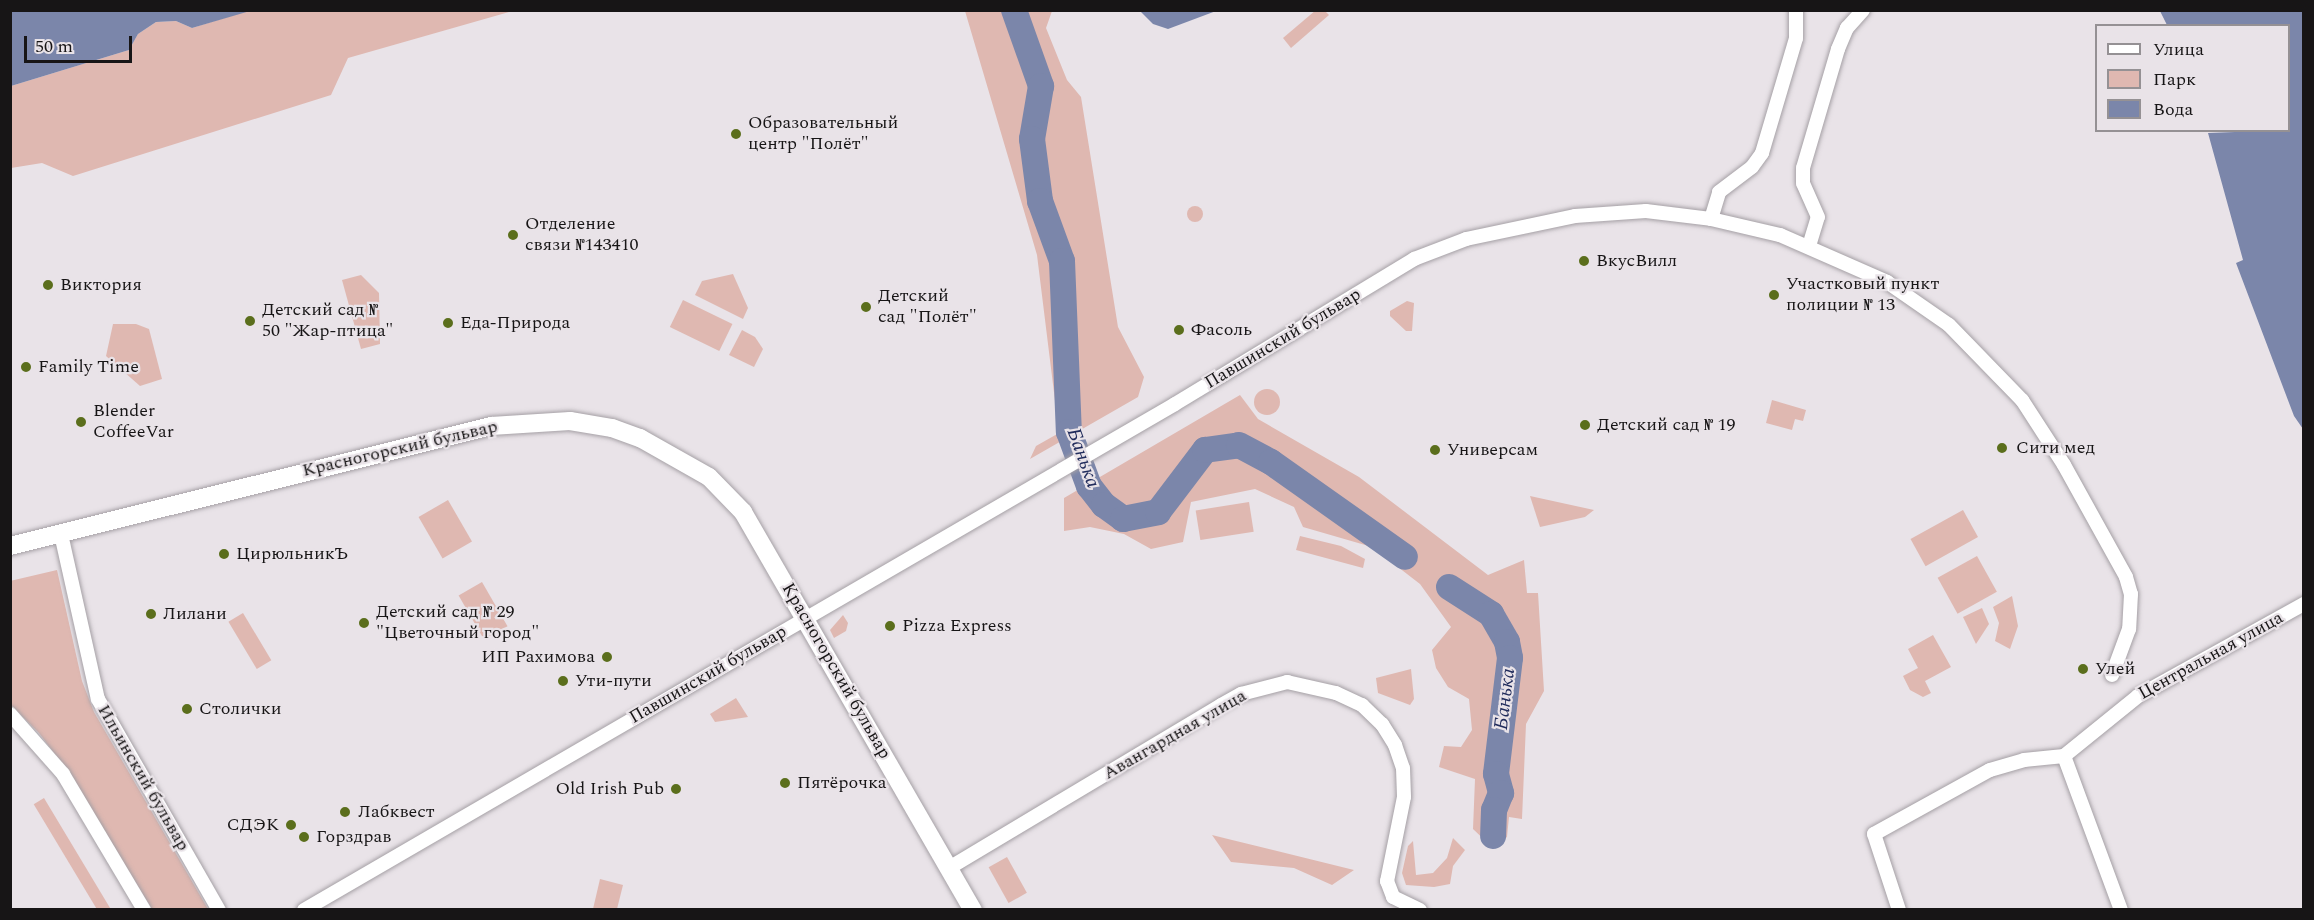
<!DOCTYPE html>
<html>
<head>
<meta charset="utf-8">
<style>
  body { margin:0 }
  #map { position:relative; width:2314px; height:920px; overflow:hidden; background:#e9e3e8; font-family:Spectral,serif }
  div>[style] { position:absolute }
  .green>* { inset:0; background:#dfb8b1; transform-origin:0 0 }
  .round { border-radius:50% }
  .water>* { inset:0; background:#7b86aa }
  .river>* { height:26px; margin:-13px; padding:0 13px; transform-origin:13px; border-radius:13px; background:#7b86aa }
  .roads { filter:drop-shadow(0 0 2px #a5a0a5) drop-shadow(0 0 2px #a5a0a5) }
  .minor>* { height:14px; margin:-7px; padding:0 7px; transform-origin:7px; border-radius:7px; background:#fff }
  .major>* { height:18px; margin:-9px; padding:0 9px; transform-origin:9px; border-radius:9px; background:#fff }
  .dots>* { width:16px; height:16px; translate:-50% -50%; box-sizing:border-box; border:3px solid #e9e3e8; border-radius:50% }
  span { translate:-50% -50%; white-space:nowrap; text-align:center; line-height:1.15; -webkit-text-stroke:4.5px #e9e3e8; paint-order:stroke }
  .poi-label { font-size:18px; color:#171516 }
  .left { translate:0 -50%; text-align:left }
  .right { translate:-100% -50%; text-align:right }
  .street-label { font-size:18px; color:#171516 }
  .water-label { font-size:20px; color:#212c5c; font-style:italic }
  .frame { position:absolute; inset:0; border:12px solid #171516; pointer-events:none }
  .legend { position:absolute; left:2095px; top:24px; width:195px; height:108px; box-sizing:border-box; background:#e9e3e8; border:2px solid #959194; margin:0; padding:8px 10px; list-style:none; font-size:18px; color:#171516 }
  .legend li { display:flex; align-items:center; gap:12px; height:30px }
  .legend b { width:30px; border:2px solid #959194 }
  .scale { position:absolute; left:24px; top:36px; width:108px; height:27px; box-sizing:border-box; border:3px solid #171516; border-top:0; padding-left:8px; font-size:18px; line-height:21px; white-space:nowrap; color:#171516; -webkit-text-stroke:4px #e9e3e8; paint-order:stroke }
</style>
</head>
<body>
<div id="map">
  <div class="green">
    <i style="clip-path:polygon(250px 10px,513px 11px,348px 58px,331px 95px,73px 176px,42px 163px,11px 168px,11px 86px,129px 50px,138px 34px,156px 22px,176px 21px,192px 28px)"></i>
    <i style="clip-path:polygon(1316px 10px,1325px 11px,1329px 15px,1291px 48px,1283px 38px)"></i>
    <i style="clip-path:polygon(965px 11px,1006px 11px,1032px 89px,1032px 106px,1045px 84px,1027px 11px,1052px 11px,1046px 28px,1067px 80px,1081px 97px,1118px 327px,1144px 377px,1138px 397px,1030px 459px,1036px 446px,1059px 433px,1037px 255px)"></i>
    <i class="round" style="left:1187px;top:206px;width:16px;height:16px"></i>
    <i style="clip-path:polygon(733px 274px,748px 308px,743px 319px,695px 295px,702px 281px)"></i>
    <i style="clip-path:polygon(361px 275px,379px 293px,380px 344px,361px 349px,342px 280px)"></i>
    <i style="left:683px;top:300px;width:55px;height:30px;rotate:26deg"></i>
    <i style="clip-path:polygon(1407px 301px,1414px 303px,1412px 331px,1406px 331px,1390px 316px,1390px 311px)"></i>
    <i style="clip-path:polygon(113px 324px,136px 324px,149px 329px,162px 379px,140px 386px,106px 356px)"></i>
    <i style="clip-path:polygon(742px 330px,755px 337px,763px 349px,754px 367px,729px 355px)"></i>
    <i class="round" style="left:1254px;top:389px;width:26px;height:26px"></i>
    <i style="clip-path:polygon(1240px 395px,1258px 419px,1359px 477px,1488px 575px,1524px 560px,1527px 593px,1538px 593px,1544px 691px,1526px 724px,1522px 819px,1509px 817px,1507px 837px,1493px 848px,1473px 829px,1475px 779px,1439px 767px,1444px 746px,1461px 747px,1472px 730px,1469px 699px,1448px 687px,1436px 668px,1432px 650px,1451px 627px,1420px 584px,1372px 547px,1303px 527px,1294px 507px,1255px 489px,1191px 502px,1183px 542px,1151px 549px,1124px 534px,1090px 527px,1064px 531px,1064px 498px)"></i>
    <i style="clip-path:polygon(1772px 400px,1806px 410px,1803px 421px,1795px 419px,1792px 430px,1766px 423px)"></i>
    <i style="clip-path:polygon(1530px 496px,1594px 510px,1585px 517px,1540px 527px)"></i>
    <i style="left:448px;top:500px;width:48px;height:34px;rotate:60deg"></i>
    <i style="left:1249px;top:502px;width:30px;height:54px;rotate:81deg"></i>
    <i style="left:1963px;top:510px;width:31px;height:60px;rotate:61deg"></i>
    <i style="clip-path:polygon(1300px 536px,1341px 546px,1365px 559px,1363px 568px,1296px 550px)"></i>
    <i style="left:1977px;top:556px;width:41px;height:45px;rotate:61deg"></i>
    <i style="clip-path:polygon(57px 570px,82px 681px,94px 712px,208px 909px,152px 909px,67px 770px,39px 733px,11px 705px,10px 581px)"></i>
    <i style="left:482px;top:582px;width:51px;height:27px;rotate:60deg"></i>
    <i style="clip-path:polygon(2012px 596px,2018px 626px,2010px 649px,1995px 641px,1999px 623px,1993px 607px)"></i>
    <i style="clip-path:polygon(1982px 608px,1989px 624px,1976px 644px,1963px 617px)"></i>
    <i style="left:243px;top:613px;width:55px;height:17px;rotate:59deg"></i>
    <i style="clip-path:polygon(843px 615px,848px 623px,846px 631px,834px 638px,830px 630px)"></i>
    <i style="clip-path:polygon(1933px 635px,1951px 667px,1925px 681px,1931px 693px,1923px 697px,1910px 690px,1903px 676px,1918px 668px,1908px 649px)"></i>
    <i style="clip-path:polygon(1411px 669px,1414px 699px,1410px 705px,1378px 693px,1376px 678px)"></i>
    <i style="clip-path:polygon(736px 698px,748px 717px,715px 722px,710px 714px)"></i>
    <i style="left:44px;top:798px;width:130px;height:12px;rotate:59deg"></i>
    <i style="clip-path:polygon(1212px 835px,1228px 839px,1354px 870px,1332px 885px,1294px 868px,1231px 862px)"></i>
    <i style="clip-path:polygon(1453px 838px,1465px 850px,1453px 866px,1450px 884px,1434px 887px,1406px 885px,1402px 873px,1408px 846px,1413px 841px,1416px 875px,1433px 873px,1447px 858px)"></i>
    <i style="left:1007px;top:857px;width:41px;height:21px;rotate:61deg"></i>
    <i style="clip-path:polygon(600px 879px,623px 885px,617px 909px,593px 909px)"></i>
  </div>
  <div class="water">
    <i style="clip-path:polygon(11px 10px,250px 10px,250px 11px,192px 28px,176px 21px,156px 22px,138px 34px,129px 50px,11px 86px)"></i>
    <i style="clip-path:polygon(1006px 11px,1027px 11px,1045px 84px,1045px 113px,1032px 106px,1032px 89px)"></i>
    <i style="clip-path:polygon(1140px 11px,1140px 10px,1216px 11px,1168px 29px,1153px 24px)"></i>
    <i style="clip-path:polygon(2160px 11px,2303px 11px,2303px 429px,2294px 416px,2236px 263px,2243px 260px,2208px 133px,2288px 130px,2288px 26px,2167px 25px)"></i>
  </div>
  <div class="river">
    <i style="left:1014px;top:10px;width:81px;rotate:70.4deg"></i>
    <i style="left:1041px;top:86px;width:54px;rotate:99.6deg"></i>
    <i style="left:1032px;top:139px;width:63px;rotate:82.6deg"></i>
    <i style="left:1040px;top:201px;width:64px;rotate:69.9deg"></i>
    <i style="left:1062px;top:261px;width:171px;rotate:87.7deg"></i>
    <i style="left:1069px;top:432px;width:58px;rotate:69.7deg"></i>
    <i style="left:1089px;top:486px;width:24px;rotate:52deg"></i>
    <i style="left:1104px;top:505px;width:24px;rotate:36deg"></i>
    <i style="left:1123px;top:519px;width:36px;rotate:-11deg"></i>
    <i style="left:1158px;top:512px;width:78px;rotate:-52.8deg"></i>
    <i style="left:1205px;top:450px;width:34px;rotate:-8deg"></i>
    <i style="left:1239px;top:445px;width:36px;rotate:28deg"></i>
    <i style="left:1271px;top:462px;width:164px;rotate:35.3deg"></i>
    <i style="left:1449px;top:587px;width:50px;rotate:32.7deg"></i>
    <i style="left:1491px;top:614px;width:32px;rotate:60deg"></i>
    <i style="left:1507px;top:642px;width:16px;rotate:79deg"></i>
    <i style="left:1510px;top:658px;width:117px;rotate:96.9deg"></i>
    <i style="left:1496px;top:774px;width:20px;rotate:75deg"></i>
    <i style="left:1501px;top:793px;width:18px;rotate:112deg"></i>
    <i style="left:1494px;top:810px;width:26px;rotate:92deg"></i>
  </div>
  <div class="roads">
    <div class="minor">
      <i style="left:1711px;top:219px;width:28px;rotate:-73deg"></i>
      <i style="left:1719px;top:192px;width:41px;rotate:-37.1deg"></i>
      <i style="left:1752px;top:167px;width:17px;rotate:-54deg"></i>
      <i style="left:1762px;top:153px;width:120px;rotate:-73.5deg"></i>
      <i style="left:1796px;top:38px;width:28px;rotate:-90deg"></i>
      <i style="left:1809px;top:246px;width:30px;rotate:-73deg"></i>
      <i style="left:1818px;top:217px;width:37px;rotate:-114deg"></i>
      <i style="left:1803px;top:183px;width:15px;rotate:-90deg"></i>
      <i style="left:1803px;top:168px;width:124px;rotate:-73.6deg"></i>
      <i style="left:1838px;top:49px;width:23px;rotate:-67deg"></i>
      <i style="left:1847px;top:28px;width:24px;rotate:-48deg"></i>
      <i style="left:61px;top:534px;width:169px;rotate:77.4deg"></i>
      <i style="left:98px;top:699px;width:243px;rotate:60.2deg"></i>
      <i style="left:10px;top:714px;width:80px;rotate:48.5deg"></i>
      <i style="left:63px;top:774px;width:158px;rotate:59.2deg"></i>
      <i style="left:2064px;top:756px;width:95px;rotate:-39deg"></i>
      <i style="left:2138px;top:696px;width:190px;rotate:-29deg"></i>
      <i style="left:2064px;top:756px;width:164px;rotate:69.7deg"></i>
      <i style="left:949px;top:868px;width:317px;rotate:-30.9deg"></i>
      <i style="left:1221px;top:705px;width:23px;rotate:-29deg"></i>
      <i style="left:1241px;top:694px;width:48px;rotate:-14.6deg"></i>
      <i style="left:1287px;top:682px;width:50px;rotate:12.7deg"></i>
      <i style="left:1336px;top:693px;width:29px;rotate:25deg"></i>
      <i style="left:1362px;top:705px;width:28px;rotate:44deg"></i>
      <i style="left:1382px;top:724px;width:25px;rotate:58deg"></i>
      <i style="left:1395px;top:745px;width:24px;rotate:71deg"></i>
      <i style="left:1403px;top:768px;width:29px;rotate:88deg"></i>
      <i style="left:1404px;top:797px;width:86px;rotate:101.4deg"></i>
      <i style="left:1387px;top:881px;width:17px;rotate:69deg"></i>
      <i style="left:1393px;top:897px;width:30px;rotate:26deg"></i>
      <i style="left:304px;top:910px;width:1007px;rotate:-30.15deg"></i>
      <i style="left:1175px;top:404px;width:280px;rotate:-31.2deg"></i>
      <i style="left:1414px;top:259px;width:56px;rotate:-21deg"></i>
      <i style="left:1466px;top:239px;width:111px;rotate:-11.9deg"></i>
      <i style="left:1575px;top:216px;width:71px;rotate:-4deg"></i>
      <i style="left:1646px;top:211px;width:65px;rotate:7deg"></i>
      <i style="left:1711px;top:219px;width:71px;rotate:13.1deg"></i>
      <i style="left:1780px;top:235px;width:117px;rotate:23.7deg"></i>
      <i style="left:1887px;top:282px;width:75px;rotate:34.7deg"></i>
      <i style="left:1949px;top:325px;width:105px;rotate:45.8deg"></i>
      <i style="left:2022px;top:400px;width:77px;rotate:57.1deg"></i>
      <i style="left:2064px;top:465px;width:128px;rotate:61deg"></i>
      <i style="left:2126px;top:577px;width:18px;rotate:74deg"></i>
      <i style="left:2131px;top:594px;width:35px;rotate:93deg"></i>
      <i style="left:2129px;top:629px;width:49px;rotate:110.3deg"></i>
      <i style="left:1899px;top:910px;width:80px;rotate:-108.2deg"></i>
      <i style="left:1874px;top:834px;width:132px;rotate:-28.9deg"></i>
      <i style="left:1990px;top:770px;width:35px;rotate:-16deg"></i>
      <i style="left:2024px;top:760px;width:40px;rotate:-5.7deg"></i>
    </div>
    <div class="major">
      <i style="left:10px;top:546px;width:496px;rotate:-14deg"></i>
      <i style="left:491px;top:426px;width:79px;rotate:-3.6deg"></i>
      <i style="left:570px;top:421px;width:43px;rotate:9.5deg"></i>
      <i style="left:612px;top:428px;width:30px;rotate:20deg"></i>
      <i style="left:640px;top:438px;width:79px;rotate:29.5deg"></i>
      <i style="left:709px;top:477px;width:49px;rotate:45.8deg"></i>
      <i style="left:743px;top:512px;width:460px;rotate:60deg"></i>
    </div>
  </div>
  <div class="dots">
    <i style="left:736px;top:134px;background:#5b6e1c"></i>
    <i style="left:513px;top:235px;background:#5b6e1c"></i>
    <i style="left:1584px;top:261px;background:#5b6e1c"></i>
    <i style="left:48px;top:285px;background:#5b6e1c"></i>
    <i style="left:1774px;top:295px;background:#5b6e1c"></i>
    <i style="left:866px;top:307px;background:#5b6e1c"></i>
    <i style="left:250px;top:321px;background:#5b6e1c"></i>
    <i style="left:448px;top:323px;background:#5b6e1c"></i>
    <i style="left:1179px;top:330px;background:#5b6e1c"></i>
    <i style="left:26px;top:367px;background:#5b6e1c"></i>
    <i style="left:81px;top:422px;background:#5b6e1c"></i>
    <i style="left:1585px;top:425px;background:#5b6e1c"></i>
    <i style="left:2002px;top:448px;background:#5b6e1c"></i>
    <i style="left:1435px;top:450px;background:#5b6e1c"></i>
    <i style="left:224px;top:554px;background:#5b6e1c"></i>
    <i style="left:151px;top:614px;background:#5b6e1c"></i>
    <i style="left:364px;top:623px;background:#5b6e1c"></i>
    <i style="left:890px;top:626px;background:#5b6e1c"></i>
    <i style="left:607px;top:657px;background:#5b6e1c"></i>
    <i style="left:2083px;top:669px;background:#5b6e1c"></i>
    <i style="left:563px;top:681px;background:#5b6e1c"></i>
    <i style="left:187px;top:709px;background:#5b6e1c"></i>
    <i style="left:785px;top:783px;background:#5b6e1c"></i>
    <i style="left:676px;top:789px;background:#5b6e1c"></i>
    <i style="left:345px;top:812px;background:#5b6e1c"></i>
    <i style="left:291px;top:825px;background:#5b6e1c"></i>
    <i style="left:304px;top:837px;background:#5b6e1c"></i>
  </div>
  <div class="poi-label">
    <span class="left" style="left:748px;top:134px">Образовательный<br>центр "Полёт"</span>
    <span class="left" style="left:525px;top:235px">Отделение<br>связи №143410</span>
    <span class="left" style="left:1596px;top:261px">ВкусВилл</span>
    <span class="left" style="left:60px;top:285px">Виктория</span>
    <span class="left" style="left:1786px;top:295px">Участковый пункт<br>полиции № 13</span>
    <span class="left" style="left:878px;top:307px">Детский<br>сад "Полёт"</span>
    <span class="left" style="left:262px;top:321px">Детский сад №<br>50 "Жар-птица"</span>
    <span class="left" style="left:460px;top:323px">Еда-Природа</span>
    <span class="left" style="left:1191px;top:330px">Фасоль</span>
    <span class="left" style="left:38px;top:367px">Family Time</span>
    <span class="left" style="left:93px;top:422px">Blender<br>CoffeeVar</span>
    <span class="left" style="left:1597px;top:425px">Детский сад № 19</span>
    <span class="left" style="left:2016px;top:448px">Сити мед</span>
    <span class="left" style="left:1447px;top:450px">Универсам</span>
    <span class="left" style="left:236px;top:554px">ЦирюльникЪ</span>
    <span class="left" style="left:376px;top:623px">Детский сад № 29<br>"Цветочный город"</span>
    <span class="left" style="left:163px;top:614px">Лилани</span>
    <span class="left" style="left:902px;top:626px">Pizza Express</span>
    <span class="right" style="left:595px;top:657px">ИП Рахимова</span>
    <span class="left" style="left:2095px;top:669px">Улей</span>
    <span class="left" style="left:575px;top:681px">Ути-пути</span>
    <span class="left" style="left:199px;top:709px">Столички</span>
    <span class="left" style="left:797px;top:783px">Пятёрочка</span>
    <span class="right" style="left:664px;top:789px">Old Irish Pub</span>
    <span class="left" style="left:358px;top:812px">Лабквест</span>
    <span class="right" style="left:279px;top:825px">СДЭК</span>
    <span class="left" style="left:316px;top:837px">Горздрав</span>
  </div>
  <div class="street-label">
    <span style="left:1283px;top:339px;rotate:-31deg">Павшинский бульвар</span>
    <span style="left:400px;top:449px;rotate:-13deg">Красногорский бульвар</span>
    <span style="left:2211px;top:656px;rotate:-29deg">Центральная улица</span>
    <span style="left:836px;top:671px;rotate:60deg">Красногорский бульвар</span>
    <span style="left:708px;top:675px;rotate:-30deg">Павшинский бульвар</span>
    <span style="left:1175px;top:735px;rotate:-30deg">Авангардная улица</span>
    <span style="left:143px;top:778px;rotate:60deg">Ильинский бульвар</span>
  </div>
  <div class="water-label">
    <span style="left:1083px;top:458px;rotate:70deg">Банька</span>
    <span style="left:1505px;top:699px;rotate:-83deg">Банька</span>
  </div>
  <div class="frame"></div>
  <ul class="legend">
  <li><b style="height:8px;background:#fff"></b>Улица</li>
  <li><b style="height:16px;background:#dfb8b1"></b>Парк</li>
  <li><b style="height:16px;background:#7b86aa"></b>Вода</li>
  </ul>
  <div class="scale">50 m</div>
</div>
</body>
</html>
